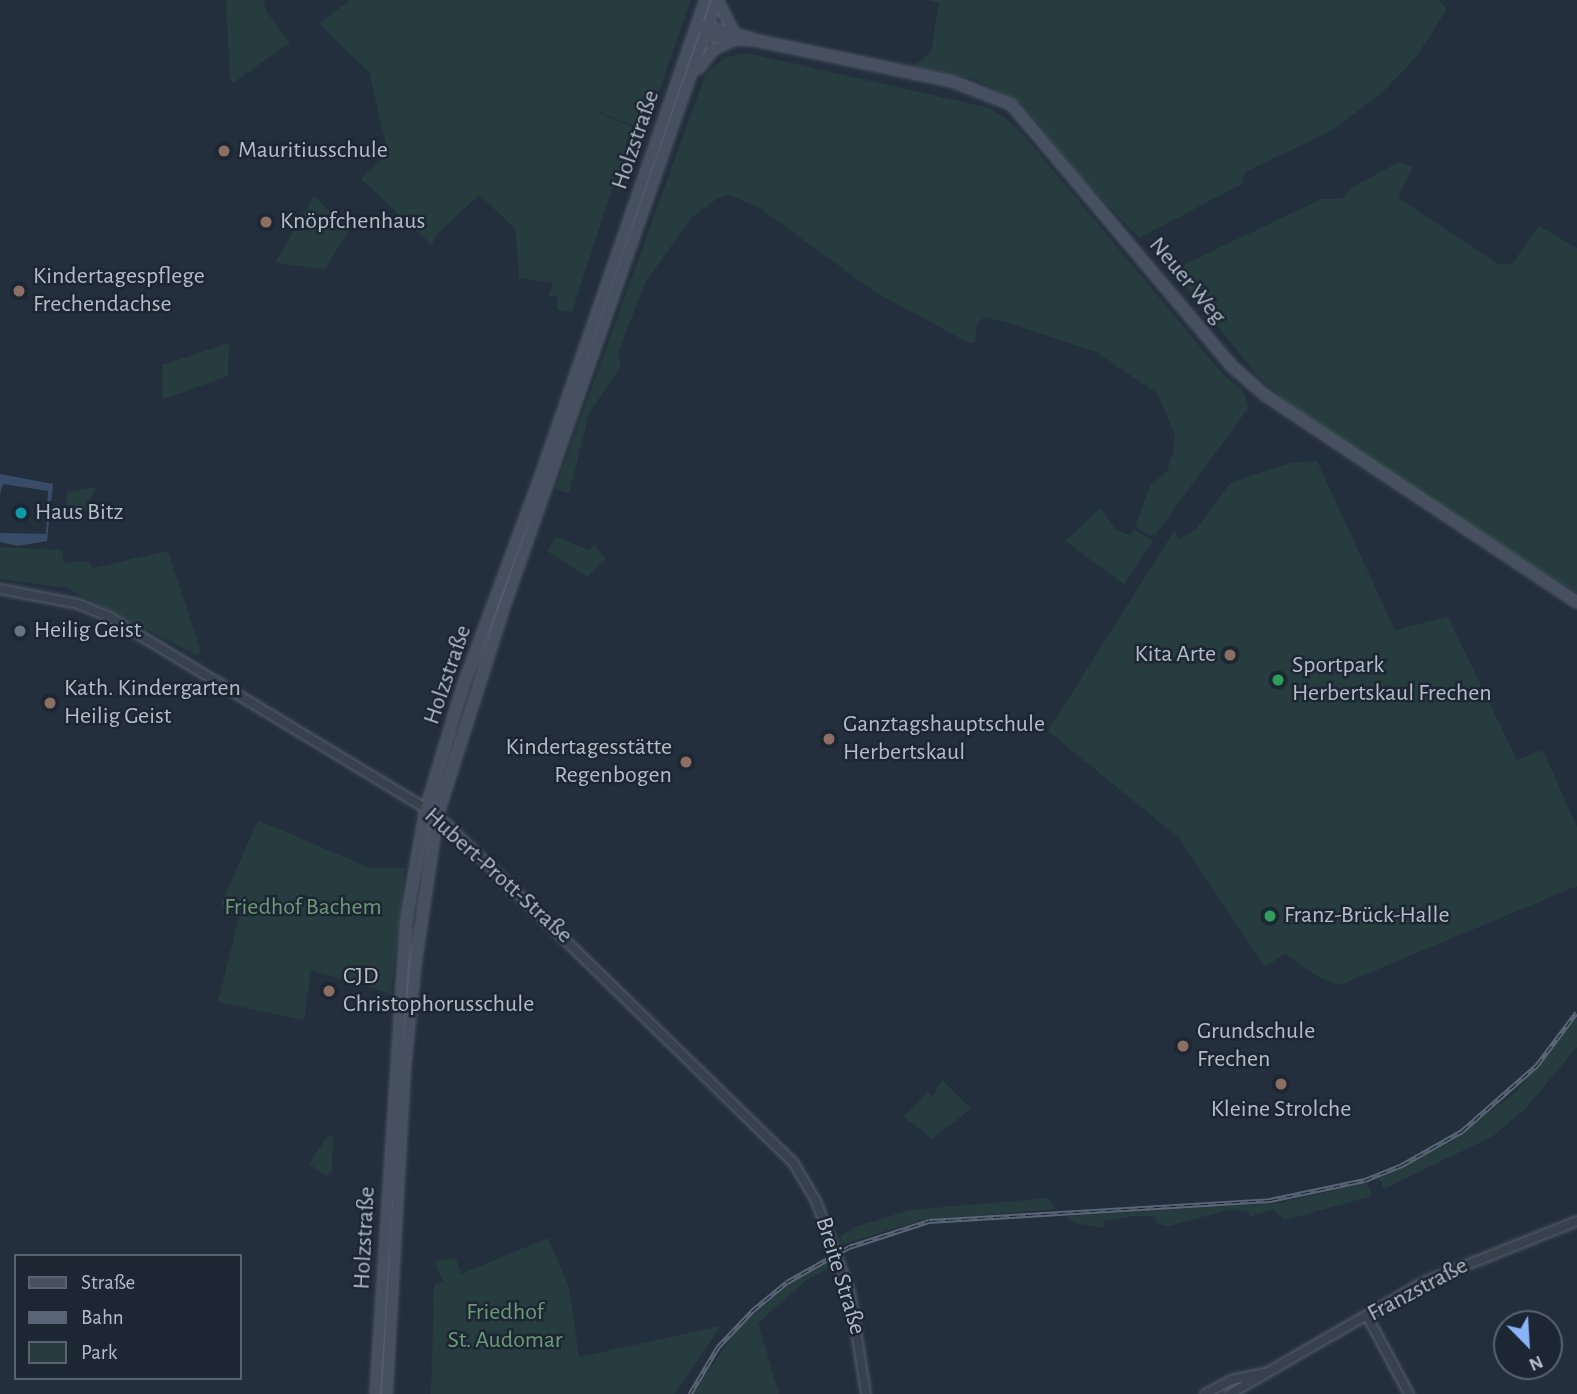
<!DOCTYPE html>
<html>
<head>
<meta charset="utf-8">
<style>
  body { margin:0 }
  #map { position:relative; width:1577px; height:1394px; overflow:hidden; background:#242f3e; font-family:"Alegreya Sans",sans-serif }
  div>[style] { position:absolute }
  .green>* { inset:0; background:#263c3f }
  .water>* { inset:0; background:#394c67 }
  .roads { filter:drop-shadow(0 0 2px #565f6c) drop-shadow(0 0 2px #565f6c) }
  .tertiary>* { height:8px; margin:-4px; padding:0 4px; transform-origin:4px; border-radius:4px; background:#38414e }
  .secondary>* { height:9px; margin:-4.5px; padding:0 4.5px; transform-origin:4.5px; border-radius:4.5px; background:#465061 }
  .rail>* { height:5px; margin-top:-2.5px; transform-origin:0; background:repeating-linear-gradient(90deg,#1d2633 0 8px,#5a6575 0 16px); box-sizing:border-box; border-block:2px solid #5a6575 }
  .dots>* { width:19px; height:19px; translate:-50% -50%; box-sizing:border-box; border:4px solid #1d2633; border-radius:50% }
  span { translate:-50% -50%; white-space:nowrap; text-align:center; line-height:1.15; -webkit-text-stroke:5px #1d2633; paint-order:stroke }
  .street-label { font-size:24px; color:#b4bcc9 }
  .poi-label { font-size:24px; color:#b4bcc9 }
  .left { translate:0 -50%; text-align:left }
  .right { translate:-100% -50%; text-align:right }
  .park-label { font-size:24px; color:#6b9a76 }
  .legend { position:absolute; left:14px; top:1254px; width:228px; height:126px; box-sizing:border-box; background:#1d2633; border:2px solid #59626f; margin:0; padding:9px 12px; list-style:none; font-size:21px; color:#b4bcc9 }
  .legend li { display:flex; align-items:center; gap:14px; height:35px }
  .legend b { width:35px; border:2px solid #59626f }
  .north { position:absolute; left:1493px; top:1310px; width:70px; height:70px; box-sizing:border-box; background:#1d2633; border:2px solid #59626f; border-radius:50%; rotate:156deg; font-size:19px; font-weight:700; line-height:28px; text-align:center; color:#b4bcc9 }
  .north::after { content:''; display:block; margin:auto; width:24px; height:32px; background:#8ab4f8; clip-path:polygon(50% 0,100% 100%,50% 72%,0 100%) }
</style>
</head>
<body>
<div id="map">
  <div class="green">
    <i style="clip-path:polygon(226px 0,264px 0,266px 11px,290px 43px,234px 82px,230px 81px)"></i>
    <i style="clip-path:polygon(350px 0,691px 0,647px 125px,641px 129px,580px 104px,632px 127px,572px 312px,557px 310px,558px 297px,548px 296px,553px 283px,519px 278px,515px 228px,479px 195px,436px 235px,432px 245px,361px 179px,388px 153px,369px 72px,319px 24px)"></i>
    <i style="clip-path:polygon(928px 0,1439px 0,1447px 9px,1416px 57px,1384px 91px,1331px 131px,1245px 172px,1242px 184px,1139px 238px,1081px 177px,1021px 103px,974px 79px,914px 66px,931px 52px,939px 3px)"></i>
    <i style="clip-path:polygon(747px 53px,990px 108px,1005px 118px,1023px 134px,1222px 373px,1243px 391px,1249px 407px,1156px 534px,1151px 536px,1135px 527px,1150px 486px,1167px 471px,1173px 453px,1175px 434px,1157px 393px,1096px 352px,1016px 325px,985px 317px,977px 323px,975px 343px,967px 342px,875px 292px,761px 209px,730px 195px,718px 198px,692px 217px,645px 283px,618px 353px,621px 366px,589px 413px,569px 493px,555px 489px,706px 73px,726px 57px)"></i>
    <i style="clip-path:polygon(1399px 162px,1413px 167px,1398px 198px,1498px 264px,1512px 264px,1539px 226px,1577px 248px,1577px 593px,1391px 475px,1282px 398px,1256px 374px,1177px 276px,1175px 269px,1321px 199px,1342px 199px,1351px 188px)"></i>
    <i style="clip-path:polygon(314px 196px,349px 230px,325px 269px,275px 263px)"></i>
    <i style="clip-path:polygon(229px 343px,228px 376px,163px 399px,162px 365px)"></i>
    <i style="clip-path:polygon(1317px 461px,1395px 630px,1448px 617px,1517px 760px,1543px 750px,1577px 827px,1577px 886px,1340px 985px,1318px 977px,1285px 954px,1265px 967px,1179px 838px,1048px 731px,1174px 531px,1180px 539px,1197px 528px,1231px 482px,1290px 463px)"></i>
    <i style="clip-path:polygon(96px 487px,83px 513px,66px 514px,67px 492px)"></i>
    <i style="clip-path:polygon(1101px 508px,1116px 530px,1129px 535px,1135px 530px,1153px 541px,1124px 584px,1065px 541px)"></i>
    <i style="clip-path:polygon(556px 537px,588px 550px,594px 545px,606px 559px,587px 577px,547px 551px)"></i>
    <i style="clip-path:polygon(0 547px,62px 550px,64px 563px,89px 561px,93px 568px,168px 551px,200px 649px,198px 656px,67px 588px,0 579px)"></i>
    <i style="clip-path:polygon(258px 820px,370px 868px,405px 868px,391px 994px,311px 970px,304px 1020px,218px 1002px,241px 909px,221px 905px)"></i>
    <i style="clip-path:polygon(1577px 1018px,1577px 1047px,1526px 1108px,1493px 1136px,1384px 1189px,1379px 1178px,1449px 1143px,1515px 1093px)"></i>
    <i style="clip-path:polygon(942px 1080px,971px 1109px,932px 1139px,904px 1117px,928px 1092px,933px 1096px)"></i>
    <i style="clip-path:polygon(333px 1136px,332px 1172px,327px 1176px,309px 1164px,327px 1137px)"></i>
    <i style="clip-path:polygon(1367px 1183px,1372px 1196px,1285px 1220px,1273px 1209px,1250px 1217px,1248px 1211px,1228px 1210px,1169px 1226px,1156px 1223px,1155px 1216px,1133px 1216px,1104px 1221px,1104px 1228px,1074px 1223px,1067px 1216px,1279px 1203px)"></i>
    <i style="clip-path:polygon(1049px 1198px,1056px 1209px,923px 1220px,840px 1245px,841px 1236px,855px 1227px,910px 1210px)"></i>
    <i style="clip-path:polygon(548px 1238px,569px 1287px,579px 1357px,721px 1326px,675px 1394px,431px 1394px,434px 1285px,443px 1281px,434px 1261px,456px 1258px,461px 1274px)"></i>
    <i style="clip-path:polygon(831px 1260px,833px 1265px,804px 1282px,758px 1323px,779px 1394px,692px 1394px,739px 1327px,799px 1276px)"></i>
  </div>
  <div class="water">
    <i style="clip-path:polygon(0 474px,53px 484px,47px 541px,18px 546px,0 542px,0 533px,46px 534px,48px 491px,3px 484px,0 494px)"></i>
  </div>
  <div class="roads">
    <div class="tertiary">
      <i style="left:0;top:589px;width:79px;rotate:10.9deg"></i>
      <i style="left:78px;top:604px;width:32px;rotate:22deg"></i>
      <i style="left:108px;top:616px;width:385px;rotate:31.2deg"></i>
      <i style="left:437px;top:815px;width:497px;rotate:44.3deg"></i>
      <i style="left:793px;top:1162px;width:45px;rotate:59.5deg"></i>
      <i style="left:816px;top:1201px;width:97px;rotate:69.5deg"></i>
      <i style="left:850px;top:1292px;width:103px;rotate:81.1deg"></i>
      <i style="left:1367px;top:1316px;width:89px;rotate:61.7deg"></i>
      <i style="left:1205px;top:1394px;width:30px;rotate:-28deg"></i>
      <i style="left:1231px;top:1380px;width:33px;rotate:-12deg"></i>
      <i style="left:1230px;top:1394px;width:224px;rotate:-30deg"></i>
      <i style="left:1424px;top:1282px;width:165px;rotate:-21.7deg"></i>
    </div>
    <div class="secondary">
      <i style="left:717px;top:0;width:34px;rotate:63deg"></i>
      <i style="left:705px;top:25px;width:51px;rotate:15.9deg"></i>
      <i style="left:703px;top:30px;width:15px;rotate:28deg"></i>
      <i style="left:716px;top:37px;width:40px;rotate:4.3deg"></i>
      <i style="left:756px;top:40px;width:200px;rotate:11.8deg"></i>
      <i style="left:952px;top:81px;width:63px;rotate:21.3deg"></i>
      <i style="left:1011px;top:104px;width:343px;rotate:49.9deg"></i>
      <i style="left:1232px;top:366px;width:44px;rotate:41.3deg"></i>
      <i style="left:1265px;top:395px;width:374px;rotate:33.6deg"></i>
      <i style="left:698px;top:68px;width:24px;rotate:-52deg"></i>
      <i style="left:713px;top:49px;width:21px;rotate:-25deg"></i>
      <i style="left:375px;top:1394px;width:478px;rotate:-86.3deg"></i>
      <i style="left:406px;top:917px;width:110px;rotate:-80deg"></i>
      <i style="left:425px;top:809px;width:131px;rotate:-73.1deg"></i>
      <i style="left:463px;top:684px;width:228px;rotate:-69.7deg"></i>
      <i style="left:542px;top:470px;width:497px;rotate:-70.9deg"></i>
      <i style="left:386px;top:1394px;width:324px;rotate:-86.8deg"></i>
      <i style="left:404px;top:1070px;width:109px;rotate:-84.2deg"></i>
      <i style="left:415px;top:962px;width:149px;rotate:-81.5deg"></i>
      <i style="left:437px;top:815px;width:217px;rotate:-72.3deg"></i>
      <i style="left:503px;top:608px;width:644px;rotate:-70.69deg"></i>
    </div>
  </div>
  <div class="rail">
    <i style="left:690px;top:1394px;width:55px;rotate:-59.2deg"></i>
    <i style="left:718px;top:1347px;width:50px;rotate:-46.6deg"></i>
    <i style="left:752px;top:1311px;width:45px;rotate:-39.6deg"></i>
    <i style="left:787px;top:1282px;width:71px;rotate:-29.4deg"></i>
    <i style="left:849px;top:1247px;width:84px;rotate:-18deg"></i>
    <i style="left:929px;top:1221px;width:342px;rotate:-3.5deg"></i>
    <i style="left:1270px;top:1200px;width:97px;rotate:-11.9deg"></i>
    <i style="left:1365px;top:1180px;width:40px;rotate:-22deg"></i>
    <i style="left:1402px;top:1165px;width:69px;rotate:-29.5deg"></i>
    <i style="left:1462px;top:1131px;width:100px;rotate:-41.3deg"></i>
    <i style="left:1537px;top:1065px;width:66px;rotate:-53deg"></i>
  </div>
  <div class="dots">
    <i style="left:224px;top:151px;background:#8d6e63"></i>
    <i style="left:266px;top:222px;background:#8d6e63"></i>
    <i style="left:19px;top:291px;background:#8d6e63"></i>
    <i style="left:21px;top:513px;background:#0f9aa8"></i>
    <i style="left:20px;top:631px;background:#6b7280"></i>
    <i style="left:1230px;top:655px;background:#8d6e63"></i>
    <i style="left:1278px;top:680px;background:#2e9e5b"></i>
    <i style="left:50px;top:703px;background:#8d6e63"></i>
    <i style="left:829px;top:739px;background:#8d6e63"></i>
    <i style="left:686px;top:762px;background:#8d6e63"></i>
    <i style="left:1270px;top:916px;background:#2e9e5b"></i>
    <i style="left:329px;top:991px;background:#8d6e63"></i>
    <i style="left:1183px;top:1046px;background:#8d6e63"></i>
    <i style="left:1281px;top:1084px;background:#8d6e63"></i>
  </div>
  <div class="street-label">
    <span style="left:636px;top:140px;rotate:-71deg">Holzstraße</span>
    <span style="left:1187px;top:281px;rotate:50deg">Neuer Weg</span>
    <span style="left:448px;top:675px;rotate:-71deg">Holzstraße</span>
    <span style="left:498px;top:876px;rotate:42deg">Hubert-Prott-Straße</span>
    <span style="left:365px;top:1238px;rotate:-87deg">Holzstraße</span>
    <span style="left:840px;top:1276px;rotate:73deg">Breite Straße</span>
    <span style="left:1418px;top:1290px;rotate:-28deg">Franzstraße</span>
  </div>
  <div class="poi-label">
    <span class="left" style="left:238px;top:151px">Mauritiusschule</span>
    <span class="left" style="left:280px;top:222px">Knöpfchenhaus</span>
    <span class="left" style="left:33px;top:291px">Kindertagespflege<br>Frechendachse</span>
    <span class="left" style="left:35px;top:513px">Haus Bitz</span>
    <span class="left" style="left:34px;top:631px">Heilig Geist</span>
    <span class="right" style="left:1216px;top:655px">Kita Arte</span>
    <span class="left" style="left:1292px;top:680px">Sportpark<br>Herbertskaul Frechen</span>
    <span class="left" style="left:64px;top:703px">Kath. Kindergarten<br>Heilig Geist</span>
    <span class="left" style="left:843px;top:739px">Ganztagshauptschule<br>Herbertskaul</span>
    <span class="right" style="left:672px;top:762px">Kindertagesstätte<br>Regenbogen</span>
    <span class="left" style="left:1284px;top:916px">Franz-Brück-Halle</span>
    <span class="left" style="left:343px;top:991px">CJD<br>Christophorusschule</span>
    <span class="left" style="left:1197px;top:1046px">Grundschule<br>Frechen</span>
    <span style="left:1281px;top:1110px">Kleine Strolche</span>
  </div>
  <div class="park-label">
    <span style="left:303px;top:908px">Friedhof Bachem</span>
    <span style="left:505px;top:1327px">Friedhof<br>St. Audomar</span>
  </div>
  <ul class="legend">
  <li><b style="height:9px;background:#465061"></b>Straße</li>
  <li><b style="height:9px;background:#5a6575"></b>Bahn</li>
  <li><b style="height:19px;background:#263c3f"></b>Park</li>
  </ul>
  <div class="north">N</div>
</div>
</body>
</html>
